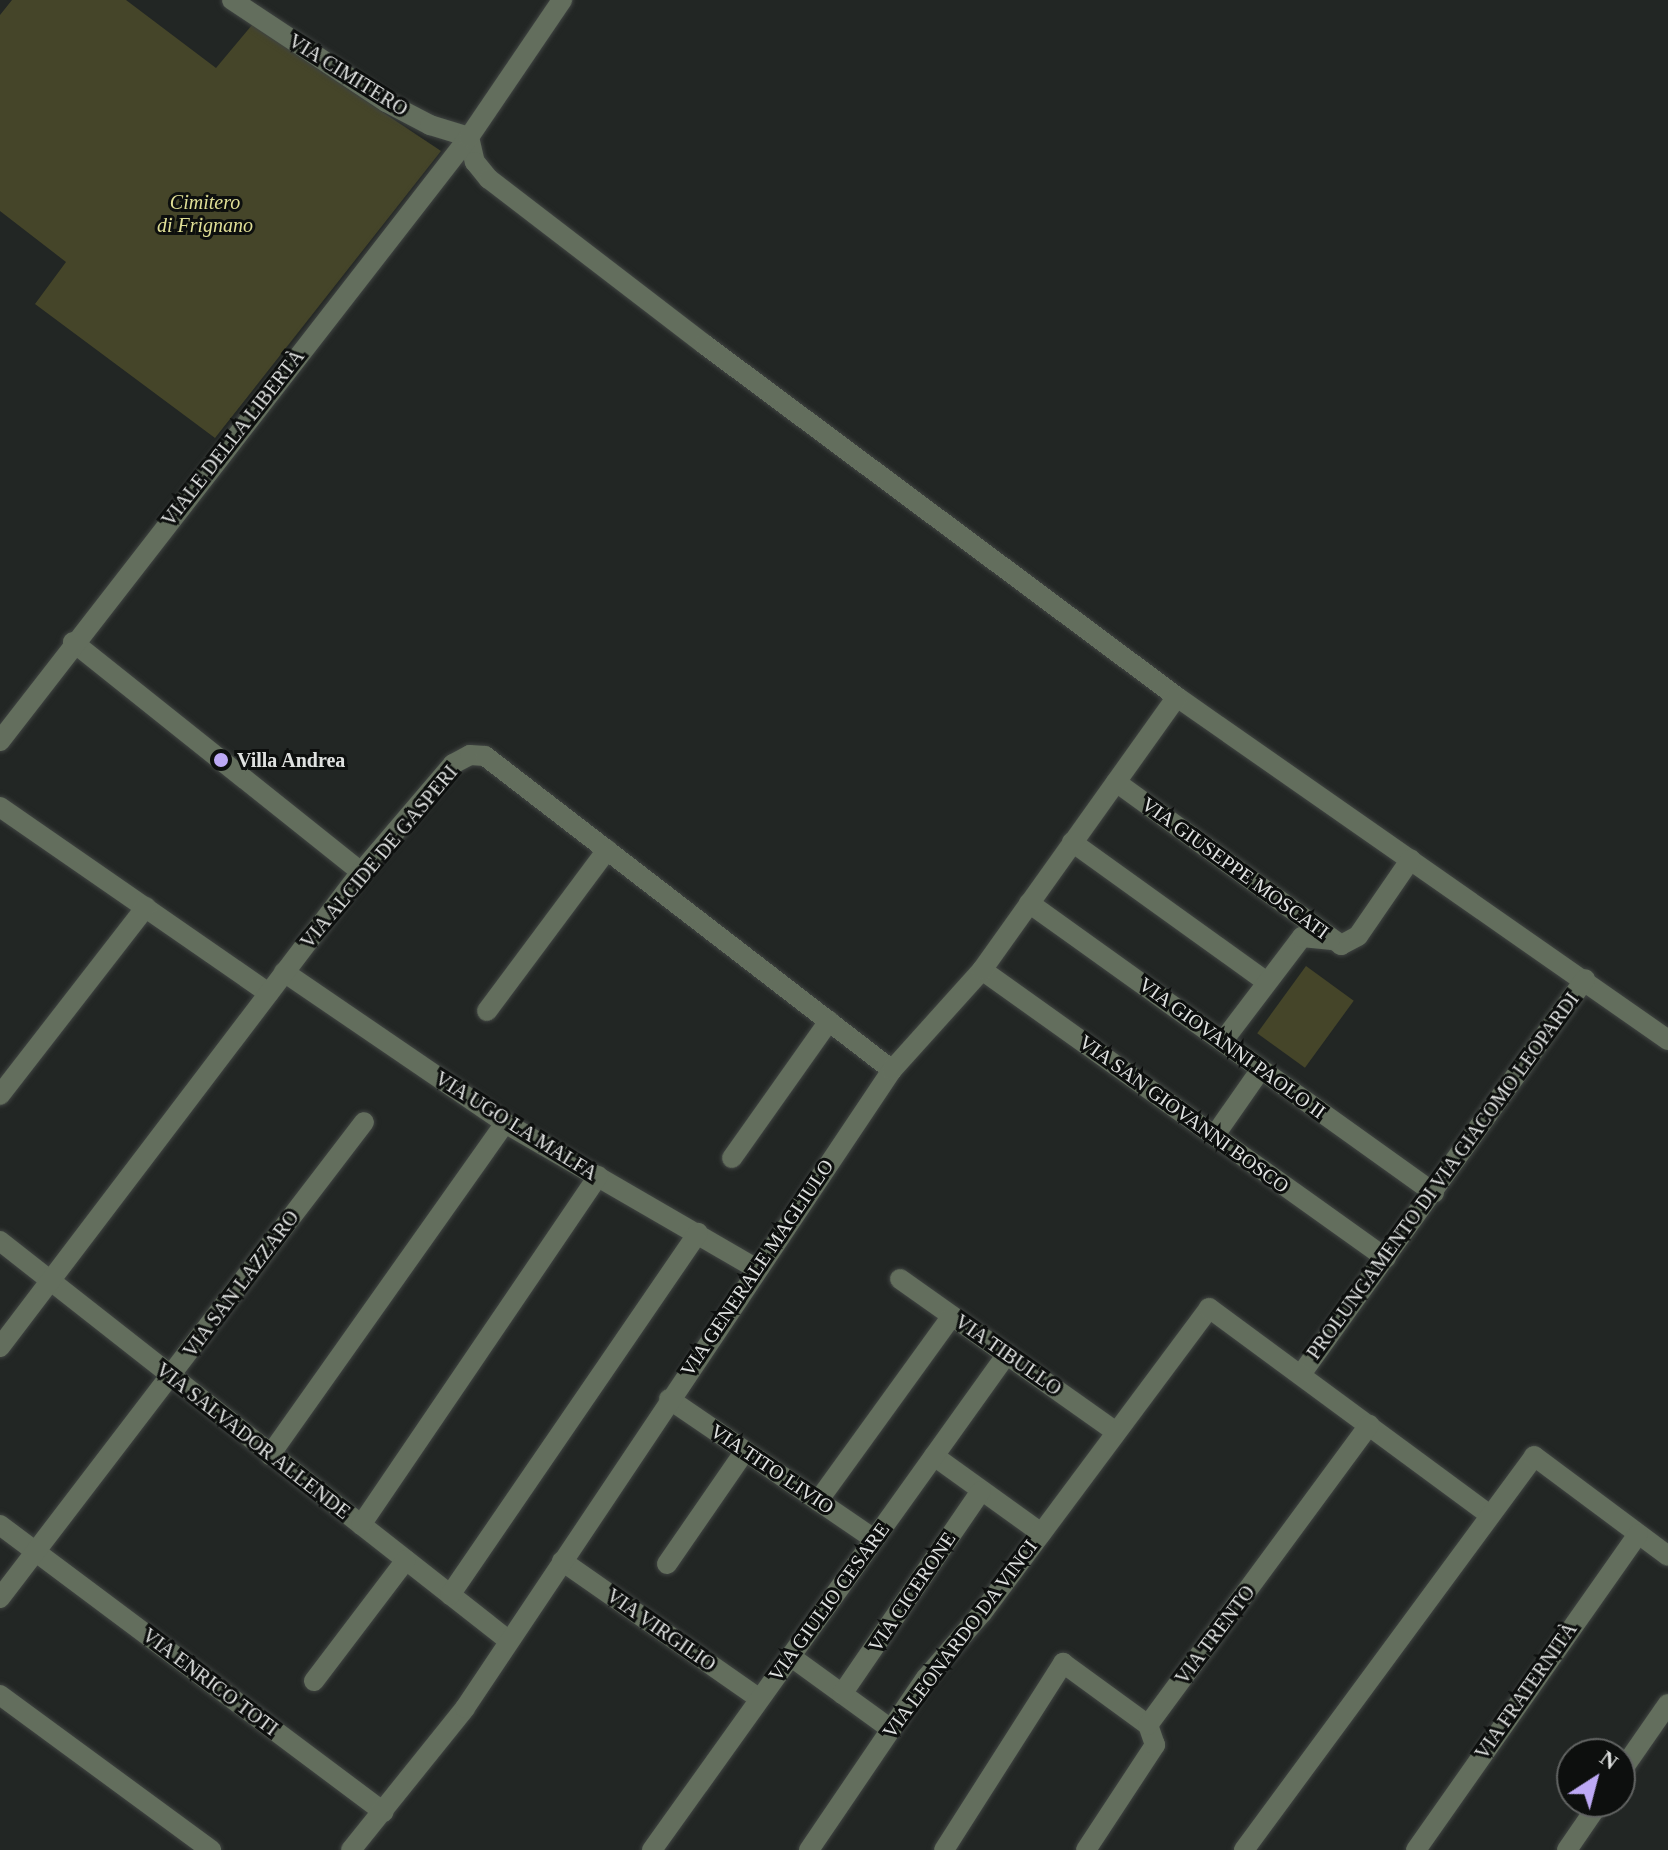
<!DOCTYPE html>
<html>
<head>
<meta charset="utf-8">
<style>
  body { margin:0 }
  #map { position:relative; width:1668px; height:1850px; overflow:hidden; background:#222624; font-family:"Times New Roman",serif }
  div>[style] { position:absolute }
  .green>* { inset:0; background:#454529; transform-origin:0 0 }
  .roads { filter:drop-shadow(0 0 2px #404442) drop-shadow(0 0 2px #404442) }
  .minor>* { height:20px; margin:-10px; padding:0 10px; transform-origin:10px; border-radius:10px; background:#636e5d }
  .dots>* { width:22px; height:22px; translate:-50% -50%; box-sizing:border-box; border:4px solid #0d0f0e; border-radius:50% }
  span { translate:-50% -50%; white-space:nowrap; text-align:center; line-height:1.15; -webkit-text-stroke:6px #0d0f0e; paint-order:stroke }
  .street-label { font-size:20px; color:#dfe1e0 }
  .park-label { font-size:20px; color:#e0df96; font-style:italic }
  .poi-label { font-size:20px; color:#dfe1e0; font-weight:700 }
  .left { translate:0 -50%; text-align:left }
  .north { position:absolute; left:1556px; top:1738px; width:80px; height:80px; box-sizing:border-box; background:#0d0f0e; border:2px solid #616362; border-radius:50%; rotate:36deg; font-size:22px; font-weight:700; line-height:32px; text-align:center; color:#dfe1e0 }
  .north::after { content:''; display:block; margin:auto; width:28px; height:36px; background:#bda9f5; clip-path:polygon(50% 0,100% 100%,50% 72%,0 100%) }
</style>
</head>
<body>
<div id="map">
  <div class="green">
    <i style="clip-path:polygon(12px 0,126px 0,216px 68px,252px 25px,441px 151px,215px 438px,35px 304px,66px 262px,0 211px,0 15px)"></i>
    <i style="left:1306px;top:966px;width:59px;height:83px;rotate:36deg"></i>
  </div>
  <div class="roads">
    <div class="minor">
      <i style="left:232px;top:0;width:185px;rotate:33.5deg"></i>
      <i style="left:386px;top:102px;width:50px;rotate:27.6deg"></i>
      <i style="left:430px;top:125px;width:41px;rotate:17.1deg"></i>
      <i style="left:469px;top:137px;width:26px;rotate:77deg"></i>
      <i style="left:475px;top:162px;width:22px;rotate:51deg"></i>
      <i style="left:489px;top:179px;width:271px;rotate:37.5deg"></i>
      <i style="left:704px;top:344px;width:590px;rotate:36.73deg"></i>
      <i style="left:1177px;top:697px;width:599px;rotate:34.94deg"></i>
      <i style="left:73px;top:642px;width:369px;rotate:38.6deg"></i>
      <i style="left:0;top:741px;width:765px;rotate:-52.17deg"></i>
      <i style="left:469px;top:137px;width:166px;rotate:-55.8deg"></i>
      <i style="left:1116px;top:782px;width:278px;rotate:35.9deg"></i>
      <i style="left:0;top:807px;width:327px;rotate:34.7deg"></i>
      <i style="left:1072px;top:842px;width:240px;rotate:35.7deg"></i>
      <i style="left:1029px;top:903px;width:498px;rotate:35.6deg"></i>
      <i style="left:1341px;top:945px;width:19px;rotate:-28deg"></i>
      <i style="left:1358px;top:936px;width:93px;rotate:-55.5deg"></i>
      <i style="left:982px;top:970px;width:496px;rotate:35.5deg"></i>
      <i style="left:284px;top:972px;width:268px;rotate:34.3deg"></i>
      <i style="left:505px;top:1123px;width:289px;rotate:30.1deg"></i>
      <i style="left:487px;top:1011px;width:201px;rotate:-53.3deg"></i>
      <i style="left:1223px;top:1041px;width:131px;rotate:-52.8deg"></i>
      <i style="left:1302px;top:937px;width:28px;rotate:6deg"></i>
      <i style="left:0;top:1095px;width:238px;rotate:-52.2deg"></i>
      <i style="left:1215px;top:1135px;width:80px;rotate:-55.1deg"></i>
      <i style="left:732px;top:1158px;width:168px;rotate:-54.7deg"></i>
      <i style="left:0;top:1241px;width:646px;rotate:38.15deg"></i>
      <i style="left:900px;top:1279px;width:265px;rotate:35.3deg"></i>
      <i style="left:0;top:1347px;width:597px;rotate:-52.77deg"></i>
      <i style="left:361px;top:872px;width:142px;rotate:-49.6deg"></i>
      <i style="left:453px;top:764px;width:19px;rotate:-28deg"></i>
      <i style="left:470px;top:755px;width:15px;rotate:4deg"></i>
      <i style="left:485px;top:756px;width:514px;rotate:37.65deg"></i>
      <i style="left:1302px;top:1373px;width:485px;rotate:-54.3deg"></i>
      <i style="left:669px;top:1399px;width:248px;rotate:34.3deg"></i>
      <i style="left:270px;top:1455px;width:407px;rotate:-54.7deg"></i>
      <i style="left:934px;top:1456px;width:132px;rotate:35.7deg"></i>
      <i style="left:818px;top:1501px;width:228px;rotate:-54.1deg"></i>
      <i style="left:0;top:1525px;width:479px;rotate:36.8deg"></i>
      <i style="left:361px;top:1525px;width:422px;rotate:-55.8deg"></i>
      <i style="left:562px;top:1561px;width:241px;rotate:34.9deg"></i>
      <i style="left:667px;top:1564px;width:137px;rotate:-55.4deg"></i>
      <i style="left:450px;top:1595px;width:439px;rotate:-55.6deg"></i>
      <i style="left:0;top:1598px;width:599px;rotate:-52.59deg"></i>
      <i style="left:790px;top:1656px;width:125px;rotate:35.9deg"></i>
      <i style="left:314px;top:1681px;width:152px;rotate:-52.8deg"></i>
      <i style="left:842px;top:1694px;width:246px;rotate:-55.6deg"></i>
      <i style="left:0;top:1695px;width:262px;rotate:36.3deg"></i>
      <i style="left:1620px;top:1773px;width:84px;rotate:-55.2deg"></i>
      <i style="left:351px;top:1850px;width:182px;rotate:-51.2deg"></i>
      <i style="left:465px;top:1708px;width:768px;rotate:-56.21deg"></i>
      <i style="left:892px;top:1070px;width:135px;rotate:-48deg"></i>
      <i style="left:982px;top:970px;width:335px;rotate:-54.5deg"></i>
      <i style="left:652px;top:1850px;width:610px;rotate:-54.41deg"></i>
      <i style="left:809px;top:1850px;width:208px;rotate:-55.8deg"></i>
      <i style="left:926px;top:1678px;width:86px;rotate:-49.3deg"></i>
      <i style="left:982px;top:1613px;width:380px;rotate:-53.3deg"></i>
      <i style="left:1209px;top:1308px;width:349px;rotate:36.4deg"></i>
      <i style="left:944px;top:1850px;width:222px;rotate:-57.5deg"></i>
      <i style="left:1063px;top:1663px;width:105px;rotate:36.1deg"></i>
      <i style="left:1086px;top:1850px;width:126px;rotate:-56.7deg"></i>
      <i style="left:1155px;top:1745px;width:21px;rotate:-109deg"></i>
      <i style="left:1148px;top:1725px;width:373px;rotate:-53.6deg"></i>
      <i style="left:1244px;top:1850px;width:489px;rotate:-53.6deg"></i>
      <i style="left:1534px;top:1456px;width:167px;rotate:36.7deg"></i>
      <i style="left:1416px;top:1850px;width:386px;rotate:-54.9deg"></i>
      <i style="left:1567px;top:1850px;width:58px;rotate:-55.5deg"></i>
    </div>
  </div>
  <div class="dots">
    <i style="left:221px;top:760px;background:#bda9f5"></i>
  </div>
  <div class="street-label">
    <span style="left:348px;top:75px;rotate:32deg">VIA CIMITERO</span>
    <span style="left:233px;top:438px;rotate:-52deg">VIALE DELLA LIBERTÀ</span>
    <span style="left:379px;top:857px;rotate:-50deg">VIA ALCIDE DE GASPERI</span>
    <span style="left:1235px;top:868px;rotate:36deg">VIA GIUSEPPE MOSCATI</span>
    <span style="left:1232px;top:1048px;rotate:36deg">VIA GIOVANNI PAOLO II</span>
    <span style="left:1184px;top:1114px;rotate:36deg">VIA SAN GIOVANNI BOSCO</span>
    <span style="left:516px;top:1126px;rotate:32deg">VIA UGO LA MALFA</span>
    <span style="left:1443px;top:1176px;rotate:-54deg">PROLUNGAMENTO DI VIA GIACOMO LEOPARDI</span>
    <span style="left:757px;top:1268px;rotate:-56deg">VIA GENERALE MAGLIULO</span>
    <span style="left:241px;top:1284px;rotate:-53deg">VIA SAN LAZZARO</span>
    <span style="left:1008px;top:1355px;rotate:35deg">VIA TIBULLO</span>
    <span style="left:253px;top:1441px;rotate:38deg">VIA SALVADOR ALLENDE</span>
    <span style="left:772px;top:1469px;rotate:34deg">VIA TITO LIVIO</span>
    <span style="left:912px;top:1592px;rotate:-56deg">VIA CICERONE</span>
    <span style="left:829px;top:1602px;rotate:-54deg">VIA GIULIO CESARE</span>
    <span style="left:661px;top:1630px;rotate:35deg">VIA VIRGILIO</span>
    <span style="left:1215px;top:1635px;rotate:-53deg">VIA TRENTO</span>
    <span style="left:960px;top:1639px;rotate:-53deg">VIA LEONARDO DA VINCI</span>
    <span style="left:210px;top:1682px;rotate:37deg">VIA ENRICO TOTI</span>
    <span style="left:1526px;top:1691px;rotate:-55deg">VIA FRATERNITÀ</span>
  </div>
  <div class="park-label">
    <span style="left:205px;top:214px">Cimitero<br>di Frignano</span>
  </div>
  <div class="poi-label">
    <span class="left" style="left:237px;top:760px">Villa Andrea</span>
  </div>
  <div class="north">N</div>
</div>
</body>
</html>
